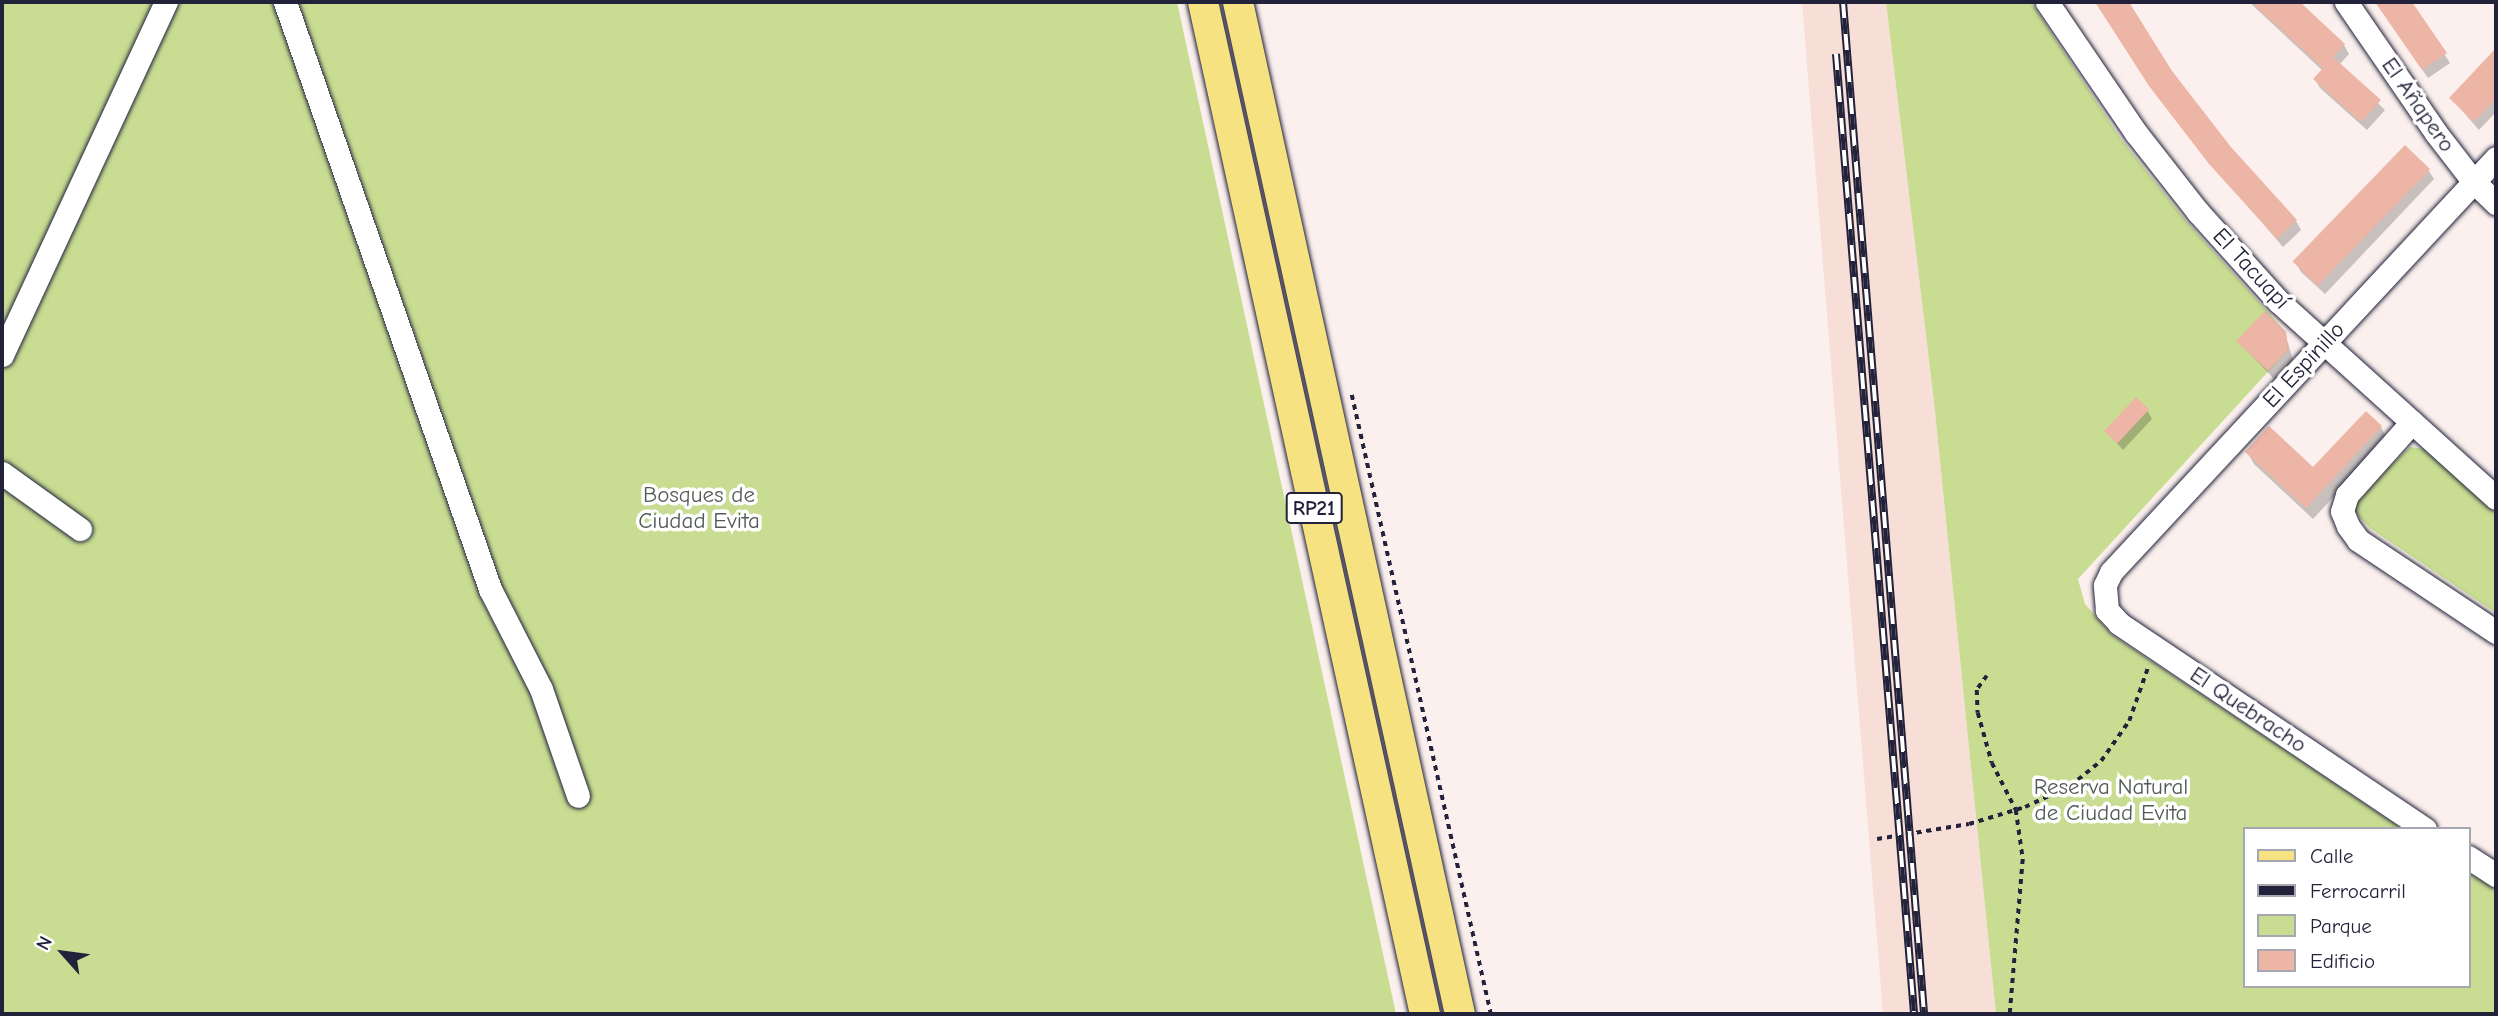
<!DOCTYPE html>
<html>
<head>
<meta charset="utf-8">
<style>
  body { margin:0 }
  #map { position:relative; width:2498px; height:1016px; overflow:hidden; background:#fbf0ed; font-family:"Comic Neue",sans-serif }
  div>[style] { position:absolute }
  .built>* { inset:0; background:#f7ded7 }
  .green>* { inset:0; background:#c8dd92 }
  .shadow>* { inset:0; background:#0003 }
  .building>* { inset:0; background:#edb5a5; transform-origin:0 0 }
  .path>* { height:3.5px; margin-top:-1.75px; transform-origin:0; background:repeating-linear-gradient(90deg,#22223b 0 5px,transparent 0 10px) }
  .roads { filter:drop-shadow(0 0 2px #22223b) drop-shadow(0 0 2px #22223b) }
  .minor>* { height:23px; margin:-11.5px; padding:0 11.5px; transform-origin:11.5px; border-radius:11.5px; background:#fff }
  .major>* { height:30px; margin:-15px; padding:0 15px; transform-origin:15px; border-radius:15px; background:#f7e281 }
  .rail>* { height:8px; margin-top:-4px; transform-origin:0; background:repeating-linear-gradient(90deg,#fff 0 16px,#22223b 0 32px); box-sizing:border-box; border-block:2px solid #22223b }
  span { translate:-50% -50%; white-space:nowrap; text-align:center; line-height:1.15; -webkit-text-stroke:7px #fff; paint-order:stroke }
  .shield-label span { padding:2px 5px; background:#fff; border:2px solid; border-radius:5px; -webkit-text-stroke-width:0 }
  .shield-label { font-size:21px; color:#22223b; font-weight:700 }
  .street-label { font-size:23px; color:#22223b }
  .park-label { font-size:23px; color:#545a55 }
  .frame { position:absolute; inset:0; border:4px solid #22223b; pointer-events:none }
  .legend { position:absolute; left:2243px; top:827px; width:228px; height:161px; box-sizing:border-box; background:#fff; border:2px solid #a7a7b1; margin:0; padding:9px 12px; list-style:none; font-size:21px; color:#22223b }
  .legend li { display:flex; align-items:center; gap:14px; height:35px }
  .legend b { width:35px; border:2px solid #a7a7b1 }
  .north { position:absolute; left:28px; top:918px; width:70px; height:70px; -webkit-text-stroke:5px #fff; paint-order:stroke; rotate:298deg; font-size:19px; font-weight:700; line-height:28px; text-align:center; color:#22223b }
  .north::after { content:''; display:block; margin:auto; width:24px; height:32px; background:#22223b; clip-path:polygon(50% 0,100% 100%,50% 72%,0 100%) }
</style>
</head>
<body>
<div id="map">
  <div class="built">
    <i style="clip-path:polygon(1802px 2px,1886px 2px,1934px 402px,1996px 1014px,1883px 1014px)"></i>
  </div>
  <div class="green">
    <i style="clip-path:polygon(2px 2px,1177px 2px,1396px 1014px,2px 1014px)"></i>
    <i style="clip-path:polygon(1886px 2px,2031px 2px,2121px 139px,2187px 222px,2286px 332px,2288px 350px,2078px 579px,2085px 604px,2112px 635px,2403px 829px,2244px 829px,2244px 986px,2468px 986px,2468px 871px,2496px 889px,2496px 1014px,1996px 1014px,1934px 402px)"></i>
    <i style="clip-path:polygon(2410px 447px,2425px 449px,2496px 513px,2496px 613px,2371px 529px,2354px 512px,2354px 500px)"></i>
  </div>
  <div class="shadow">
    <i style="clip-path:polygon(2098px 2px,2126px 2px,2171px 72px,2229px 148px,2296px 221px,2301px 230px,2283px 247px,2186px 134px)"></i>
    <i style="clip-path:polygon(2249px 2px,2297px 2px,2344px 45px,2349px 54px,2339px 65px,2385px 110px,2367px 130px,2320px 88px,2315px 79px,2323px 71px)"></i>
    <i style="clip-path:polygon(2376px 2px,2410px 2px,2450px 63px,2428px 78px)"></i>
    <i style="clip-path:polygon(2496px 51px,2496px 112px,2479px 130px,2451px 98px)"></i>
    <i style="clip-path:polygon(2428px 170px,2434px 179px,2325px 294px,2301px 272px,2296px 263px)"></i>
    <i style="clip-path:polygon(2285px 333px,2293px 360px,2274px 379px,2238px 341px)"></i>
    <i style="clip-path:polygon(2147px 410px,2152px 419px,2123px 450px,2106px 431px)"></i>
    <i style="clip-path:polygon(2381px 427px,2387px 439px,2313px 519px,2254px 464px,2247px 452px,2313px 470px)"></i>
  </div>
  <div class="building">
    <i style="clip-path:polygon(2095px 2px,2129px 2px,2172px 71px,2231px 147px,2297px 220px,2277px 239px,2209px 164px,2149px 86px)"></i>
    <i style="clip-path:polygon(2251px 2px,2300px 2px,2345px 44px,2333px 57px,2381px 100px,2361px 122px,2313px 79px,2323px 68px)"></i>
    <i style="clip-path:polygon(2375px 2px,2412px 2px,2447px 53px,2422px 70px)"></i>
    <i style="clip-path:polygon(2496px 48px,2496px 99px,2474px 122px,2449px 98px)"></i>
    <i style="left:2405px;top:145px;width:35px;height:162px;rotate:44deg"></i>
    <i style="clip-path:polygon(2265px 311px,2286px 332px,2288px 350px,2268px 371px,2236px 341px)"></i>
    <i style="left:2136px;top:397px;width:18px;height:47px;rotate:43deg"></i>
    <i style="clip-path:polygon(2366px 411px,2382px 426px,2306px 508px,2245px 452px,2269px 426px,2313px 467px)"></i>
  </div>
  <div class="path">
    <i style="left:1352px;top:395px;width:634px;rotate:77.34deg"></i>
    <i style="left:1987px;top:676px;width:17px;rotate:126deg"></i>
    <i style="left:1977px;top:690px;width:23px;rotate:88deg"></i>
    <i style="left:1978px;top:713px;width:52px;rotate:74.4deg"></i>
    <i style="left:1992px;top:763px;width:53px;rotate:62.9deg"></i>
    <i style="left:2016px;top:810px;width:49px;rotate:81.9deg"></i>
    <i style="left:2023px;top:859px;width:156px;rotate:94.8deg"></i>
    <i style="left:1877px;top:839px;width:93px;rotate:-9.3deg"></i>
    <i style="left:1969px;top:824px;width:59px;rotate:-16.9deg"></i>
    <i style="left:2025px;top:807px;width:50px;rotate:-25deg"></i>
    <i style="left:2070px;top:786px;width:40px;rotate:-39deg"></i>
    <i style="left:2101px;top:761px;width:49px;rotate:-55deg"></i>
    <i style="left:2129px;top:721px;width:57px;rotate:-70.6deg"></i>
  </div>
  <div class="roads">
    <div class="minor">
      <i style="left:285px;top:2px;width:622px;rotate:70.75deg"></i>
      <i style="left:490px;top:589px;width:112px;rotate:63deg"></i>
      <i style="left:541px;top:689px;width:113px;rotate:70.9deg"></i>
      <i style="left:2047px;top:2px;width:158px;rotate:55.8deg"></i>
      <i style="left:2136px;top:133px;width:100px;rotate:51.9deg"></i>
      <i style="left:2198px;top:212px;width:120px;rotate:48deg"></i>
      <i style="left:2278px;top:301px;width:294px;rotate:42.1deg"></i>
      <i style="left:2346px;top:2px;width:159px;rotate:55.5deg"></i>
      <i style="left:2436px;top:133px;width:61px;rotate:52.4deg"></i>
      <i style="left:2473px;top:181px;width:32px;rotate:44deg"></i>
      <i style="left:2px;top:355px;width:389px;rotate:-65.1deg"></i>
      <i style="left:2412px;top:422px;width:98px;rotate:131.7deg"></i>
      <i style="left:2347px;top:495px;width:17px;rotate:107deg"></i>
      <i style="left:2342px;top:511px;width:16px;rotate:68deg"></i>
      <i style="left:2348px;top:526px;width:17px;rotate:54deg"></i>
      <i style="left:2358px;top:540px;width:166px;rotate:33.7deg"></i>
      <i style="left:2px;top:473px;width:96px;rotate:35.7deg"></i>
      <i style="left:2425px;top:829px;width:369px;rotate:-146.1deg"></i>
      <i style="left:2119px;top:623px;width:18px;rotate:-133deg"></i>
      <i style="left:2107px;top:610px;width:25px;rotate:-95deg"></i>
      <i style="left:2105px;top:585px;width:14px;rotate:-65deg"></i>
      <i style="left:2111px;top:572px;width:565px;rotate:-47.08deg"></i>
      <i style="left:2468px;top:857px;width:33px;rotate:33deg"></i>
    </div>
    <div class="major">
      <i style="left:1203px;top:2px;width:1036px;rotate:77.63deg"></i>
      <i style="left:1238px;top:2px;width:1036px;rotate:77.63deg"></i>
    </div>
  </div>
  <div class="rail">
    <i style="left:1843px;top:2px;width:1015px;rotate:85.42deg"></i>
    <i style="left:1836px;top:54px;width:963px;rotate:85.35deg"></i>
  </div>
  <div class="shield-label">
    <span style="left:1314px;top:508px">RP21</span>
  </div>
  <div class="street-label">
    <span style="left:2418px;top:105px;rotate:55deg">El Añapero</span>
    <span style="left:2251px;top:269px;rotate:47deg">El Tacuapí</span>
    <span style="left:2304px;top:365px;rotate:-47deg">El Espinillo</span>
    <span style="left:2248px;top:710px;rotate:34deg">El Quebracho</span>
  </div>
  <div class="park-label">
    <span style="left:699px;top:508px">Bosques de<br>Ciudad Evita</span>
    <span style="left:2111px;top:800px">Reserva Natural<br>de Ciudad Evita</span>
  </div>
  <div class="frame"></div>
  <ul class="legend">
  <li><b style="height:9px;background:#f7e281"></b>Calle</li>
  <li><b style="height:9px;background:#22223b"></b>Ferrocarril</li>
  <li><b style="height:19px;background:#c8dd92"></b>Parque</li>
  <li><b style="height:19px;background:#edb5a5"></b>Edificio</li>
  </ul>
  <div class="north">N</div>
</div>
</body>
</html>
